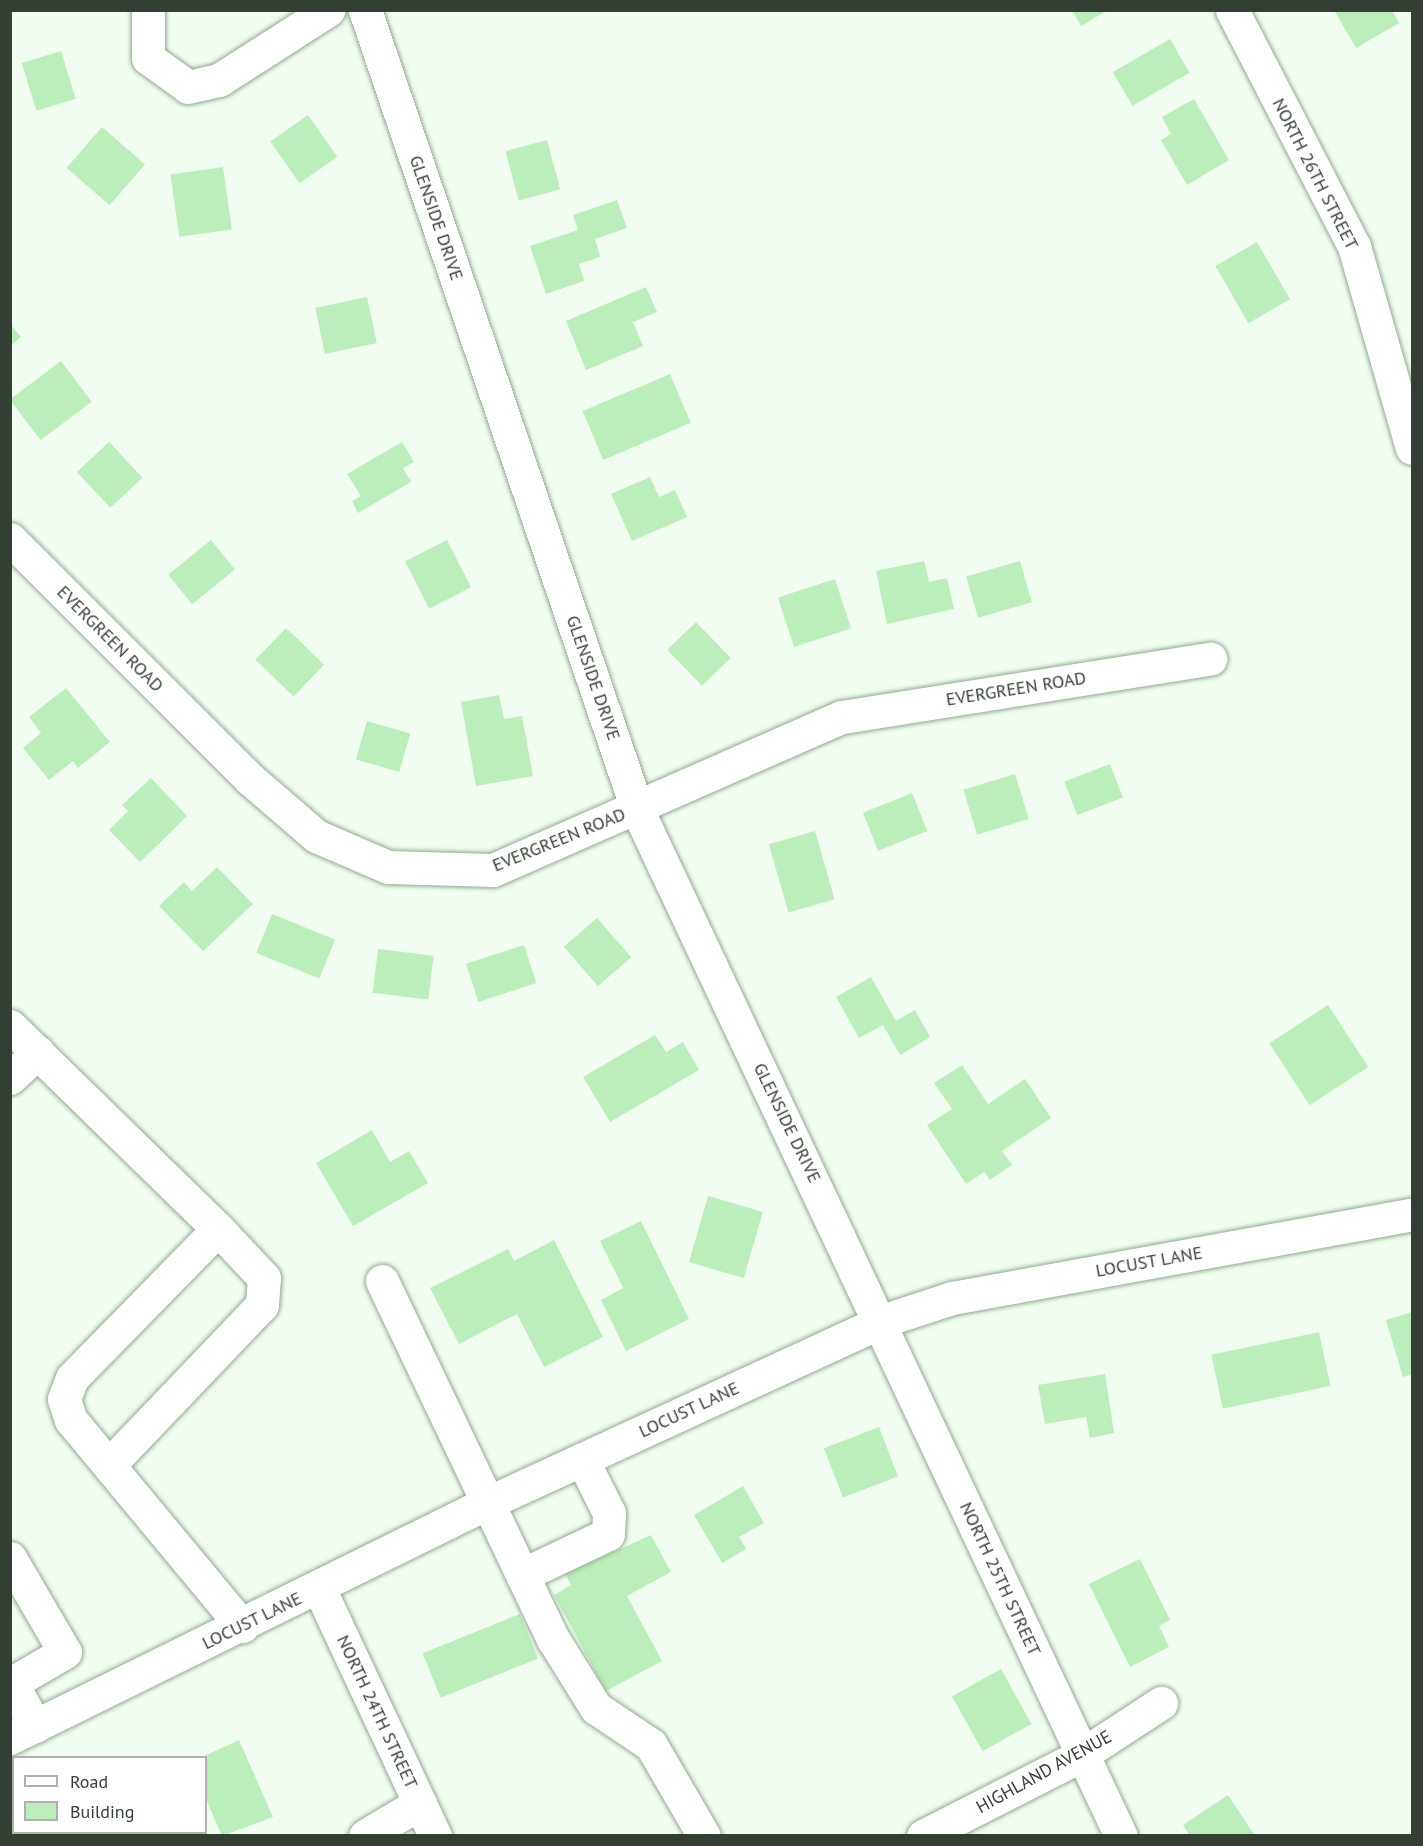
<!DOCTYPE html>
<html>
<head>
<meta charset="utf-8">
<style>
  body { margin:0 }
  #map { position:relative; width:1423px; height:1846px; overflow:hidden; background:#f2fdf1; font-family:"PT Sans",sans-serif }
  div>[style] { position:absolute }
  .building>* { inset:0; background:#beb; transform-origin:0 0 }
  .roads { filter:drop-shadow(0 0 2px #8fab8f) drop-shadow(0 0 2px #8fab8f) }
  .minor>* { height:33px; margin:-16.5px; padding:0 16.5px; transform-origin:16.5px; border-radius:16.5px; background:#fff }
  span { translate:-50% -50%; white-space:nowrap; text-align:center; line-height:1.15; -webkit-text-stroke:4.5px #fff; paint-order:stroke }
  .street-label { font-size:18px; color:#343f33 }
  .frame { position:absolute; inset:0; border:12px solid #343f33; pointer-events:none }
  .legend { position:absolute; left:12px; top:1756px; width:195px; height:78px; box-sizing:border-box; background:#fff; border:2px solid #aeb2ad; margin:0; padding:8px 10px; list-style:none; font-size:18px; color:#343f33 }
  .legend li { display:flex; align-items:center; gap:12px; height:30px }
  .legend b { width:30px; border:2px solid #aeb2ad }
</style>
</head>
<body>
<div id="map">
  <div class="building">
    <i style="clip-path:polygon(1072px 10px,1108px 10px,1081px 26px)"></i>
    <i style="clip-path:polygon(1334px 10px,1392px 10px,1399px 23px,1356px 48px)"></i>
    <i style="left:1170px;top:39px;width:39px;height:66px;rotate:60deg"></i>
    <i style="left:61px;top:51px;width:50px;height:41px;rotate:73deg"></i>
    <i style="clip-path:polygon(1194px 99px,1229px 160px,1187px 185px,1161px 140px,1171px 134px,1162px 117px)"></i>
    <i style="left:308px;top:115px;width:51px;height:46px;rotate:55deg"></i>
    <i style="left:102px;top:127px;width:57px;height:54px;rotate:41deg"></i>
    <i style="left:547px;top:140px;width:51px;height:43px;rotate:75deg"></i>
    <i style="left:223px;top:167px;width:63px;height:53px;rotate:82deg"></i>
    <i style="clip-path:polygon(617px 200px,627px 228px,595px 239px,600px 257px,579px 264px,584px 281px,546px 294px,530px 246px,578px 230px,573px 215px)"></i>
    <i style="left:1257px;top:242px;width:66px;height:48px;rotate:60deg"></i>
    <i style="clip-path:polygon(646px 287px,657px 312px,633px 322px,643px 346px,586px 370px,566px 321px)"></i>
    <i style="left:367px;top:297px;width:47px;height:53px;rotate:78deg"></i>
    <i style="clip-path:polygon(10px 324px,21px 337px,10px 346px)"></i>
    <i style="left:61px;top:361px;width:51px;height:64px;rotate:53deg"></i>
    <i style="left:670px;top:374px;width:53px;height:95px;rotate:67deg"></i>
    <i style="left:109px;top:442px;width:49px;height:44px;rotate:47deg"></i>
    <i style="clip-path:polygon(402px 442px,414px 462px,403px 468px,411px 482px,358px 513px,352px 501px,361px 496px,347px 474px)"></i>
    <i style="clip-path:polygon(650px 477px,659px 497px,675px 490px,687px 517px,632px 541px,611px 494px)"></i>
    <i style="left:211px;top:540px;width:38px;height:55px;rotate:51deg"></i>
    <i style="left:447px;top:540px;width:53px;height:47px;rotate:63deg"></i>
    <i style="clip-path:polygon(924px 561px,929px 582px,947px 578px,954px 609px,887px 624px,876px 571px)"></i>
    <i style="left:1020px;top:561px;width:43px;height:56px;rotate:74deg"></i>
    <i style="left:835px;top:579px;width:52px;height:60px;rotate:72deg"></i>
    <i style="left:696px;top:622px;width:50px;height:40px;rotate:46deg"></i>
    <i style="left:286px;top:628px;width:53px;height:44px;rotate:44deg"></i>
    <i style="clip-path:polygon(66px 688px,110px 742px,78px 768px,73px 761px,49px 780px,23px 748px,41px 733px,29px 717px)"></i>
    <i style="clip-path:polygon(499px 695px,504px 719px,522px 716px,533px 776px,476px 786px,461px 702px)"></i>
    <i style="left:367px;top:721px;width:45px;height:40px;rotate:16deg"></i>
    <i style="left:1110px;top:764px;width:36px;height:49px;rotate:69deg"></i>
    <i style="left:1015px;top:774px;width:47px;height:54px;rotate:73deg"></i>
    <i style="clip-path:polygon(151px 778px,187px 816px,140px 862px,109px 830px,128px 811px,122px 805px)"></i>
    <i style="left:912px;top:793px;width:41px;height:53px;rotate:68deg"></i>
    <i style="left:815px;top:831px;width:71px;height:48px;rotate:74deg"></i>
    <i style="clip-path:polygon(217px 867px,253px 904px,203px 951px,159px 906px,184px 882px,192px 891px)"></i>
    <i style="left:272px;top:914px;width:68px;height:42px;rotate:22deg"></i>
    <i style="left:597px;top:918px;width:52px;height:44px;rotate:49deg"></i>
    <i style="left:524px;top:945px;width:40px;height:61px;rotate:72deg"></i>
    <i style="left:378px;top:949px;width:56px;height:44px;rotate:7deg"></i>
    <i style="clip-path:polygon(871px 977px,896px 1021px,915px 1010px,930px 1037px,900px 1055px,883px 1025px,859px 1038px,836px 997px)"></i>
    <i style="left:1328px;top:1005px;width:74px;height:70px;rotate:57deg"></i>
    <i style="clip-path:polygon(655px 1035px,666px 1052px,683px 1042px,699px 1070px,610px 1122px,583px 1077px)"></i>
    <i style="clip-path:polygon(962px 1065px,988px 1104px,1025px 1079px,1051px 1118px,1002px 1151px,1012px 1165px,990px 1180px,984px 1172px,966px 1184px,927px 1125px,952px 1109px,934px 1083px)"></i>
    <i style="clip-path:polygon(372px 1130px,390px 1162px,409px 1151px,428px 1183px,353px 1226px,316px 1163px)"></i>
    <i style="left:708px;top:1196px;width:57px;height:69px;rotate:16deg"></i>
    <i style="clip-path:polygon(641px 1221px,689px 1319px,626px 1351px,601px 1300px,623px 1288px,600px 1241px)"></i>
    <i style="clip-path:polygon(554px 1240px,603px 1337px,544px 1367px,517px 1314px,459px 1344px,430px 1288px,508px 1249px,514px 1261px)"></i>
    <i style="clip-path:polygon(1412px 1312px,1412px 1374px,1403px 1377px,1386px 1320px)"></i>
    <i style="left:1319px;top:1332px;width:55px;height:110px;rotate:78deg"></i>
    <i style="clip-path:polygon(1105px 1374px,1114px 1433px,1090px 1438px,1086px 1417px,1045px 1424px,1038px 1385px)"></i>
    <i style="left:879px;top:1427px;width:53px;height:59px;rotate:69deg"></i>
    <i style="clip-path:polygon(743px 1486px,764px 1523px,739px 1537px,746px 1549px,722px 1563px,694px 1515px)"></i>
    <i style="clip-path:polygon(651px 1535px,671px 1572px,627px 1596px,662px 1661px,606px 1691px,554px 1595px,571px 1585px,565px 1574px)"></i>
    <i style="clip-path:polygon(1140px 1559px,1170px 1620px,1159px 1626px,1169px 1647px,1130px 1667px,1089px 1584px)"></i>
    <i style="left:520px;top:1614px;width:48px;height:105px;rotate:68deg"></i>
    <i style="left:1001px;top:1669px;width:63px;height:56px;rotate:61deg"></i>
    <i style="clip-path:polygon(239px 1740px,273px 1817px,222px 1836px,206px 1799px,206px 1758px,200px 1758px)"></i>
    <i style="clip-path:polygon(1228px 1795px,1255px 1836px,1190px 1836px,1183px 1825px)"></i>
    <i style="left:39px;top:1832px;width:55px;height:4px"></i>
  </div>
  <div class="roads">
    <div class="minor">
      <i style="left:148px;top:10px;width:48px;rotate:90deg"></i>
      <i style="left:148px;top:58px;width:49px;rotate:35.9deg"></i>
      <i style="left:188px;top:87px;width:32px;rotate:-13deg"></i>
      <i style="left:219px;top:80px;width:130px;rotate:-32.7deg"></i>
      <i style="left:365px;top:10px;width:844px;rotate:71.2deg"></i>
      <i style="left:637px;top:809px;width:1135px;rotate:64.77deg"></i>
      <i style="left:1232px;top:10px;width:266px;rotate:62.7deg"></i>
      <i style="left:1354px;top:246px;width:210px;rotate:74deg"></i>
      <i style="left:10px;top:539px;width:339px;rotate:45deg"></i>
      <i style="left:250px;top:779px;width:87px;rotate:40.8deg"></i>
      <i style="left:316px;top:836px;width:78px;rotate:23.3deg"></i>
      <i style="left:388px;top:867px;width:105px;rotate:1.6deg"></i>
      <i style="left:493px;top:870px;width:381px;rotate:-23.7deg"></i>
      <i style="left:842px;top:717px;width:373px;rotate:-9deg"></i>
      <i style="left:10px;top:1026px;width:291px;rotate:44.3deg"></i>
      <i style="left:218px;top:1229px;width:209px;rotate:134.4deg"></i>
      <i style="left:72px;top:1378px;width:22px;rotate:111deg"></i>
      <i style="left:64px;top:1399px;width:22px;rotate:72deg"></i>
      <i style="left:71px;top:1420px;width:268px;rotate:50.3deg"></i>
      <i style="left:10px;top:1078px;width:38px;rotate:-43deg"></i>
      <i style="left:382px;top:1281px;width:397px;rotate:64.5deg"></i>
      <i style="left:553px;top:1639px;width:81px;rotate:58.1deg"></i>
      <i style="left:596px;top:1708px;width:66px;rotate:33.9deg"></i>
      <i style="left:651px;top:1745px;width:105px;rotate:59.8deg"></i>
      <i style="left:109px;top:1465px;width:221px;rotate:-46.3deg"></i>
      <i style="left:262px;top:1305px;width:27px;rotate:-86deg"></i>
      <i style="left:264px;top:1278px;width:67px;rotate:-133.2deg"></i>
      <i style="left:10px;top:1558px;width:109px;rotate:59.7deg"></i>
      <i style="left:65px;top:1652px;width:61px;rotate:149.7deg"></i>
      <i style="left:12px;top:1683px;width:49px;rotate:61.9deg"></i>
      <i style="left:522px;top:1575px;width:95px;rotate:-25.5deg"></i>
      <i style="left:608px;top:1534px;width:21px;rotate:-87deg"></i>
      <i style="left:609px;top:1513px;width:60px;rotate:-116.6deg"></i>
      <i style="left:319px;top:1588px;width:274px;rotate:64.9deg"></i>
      <i style="left:10px;top:1738px;width:532px;rotate:-26.23deg"></i>
      <i style="left:487px;top:1503px;width:435px;rotate:-24.7deg"></i>
      <i style="left:882px;top:1321px;width:74px;rotate:-18.2deg"></i>
      <i style="left:952px;top:1298px;width:468px;rotate:-10.3deg"></i>
      <i style="left:365px;top:1836px;width:64px;rotate:-31deg"></i>
      <i style="left:923px;top:1836px;width:176px;rotate:-27deg"></i>
      <i style="left:1080px;top:1756px;width:97px;rotate:-33.2deg"></i>
    </div>
  </div>
  <div class="street-label">
    <span style="left:1315px;top:174px;rotate:63deg">NORTH 26TH STREET</span>
    <span style="left:436px;top:218px;rotate:71deg">GLENSIDE DRIVE</span>
    <span style="left:110px;top:639px;rotate:45deg">EVERGREEN ROAD</span>
    <span style="left:593px;top:678px;rotate:71deg">GLENSIDE DRIVE</span>
    <span style="left:1016px;top:689px;rotate:-9deg">EVERGREEN ROAD</span>
    <span style="left:559px;top:840px;rotate:-22deg">EVERGREEN ROAD</span>
    <span style="left:787px;top:1123px;rotate:64deg">GLENSIDE DRIVE</span>
    <span style="left:1149px;top:1262px;rotate:-10deg">LOCUST LANE</span>
    <span style="left:689px;top:1410px;rotate:-25deg">LOCUST LANE</span>
    <span style="left:1000px;top:1579px;rotate:65deg">NORTH 25TH STREET</span>
    <span style="left:252px;top:1621px;rotate:-26deg">LOCUST LANE</span>
    <span style="left:377px;top:1712px;rotate:65deg">NORTH 24TH STREET</span>
    <span style="left:1044px;top:1772px;rotate:-29deg">HIGHLAND AVENUE</span>
  </div>
  <div class="frame"></div>
  <ul class="legend">
  <li><b style="height:8px;background:#fff"></b>Road</li>
  <li><b style="height:16px;background:#beb"></b>Building</li>
  </ul>
</div>
</body>
</html>
